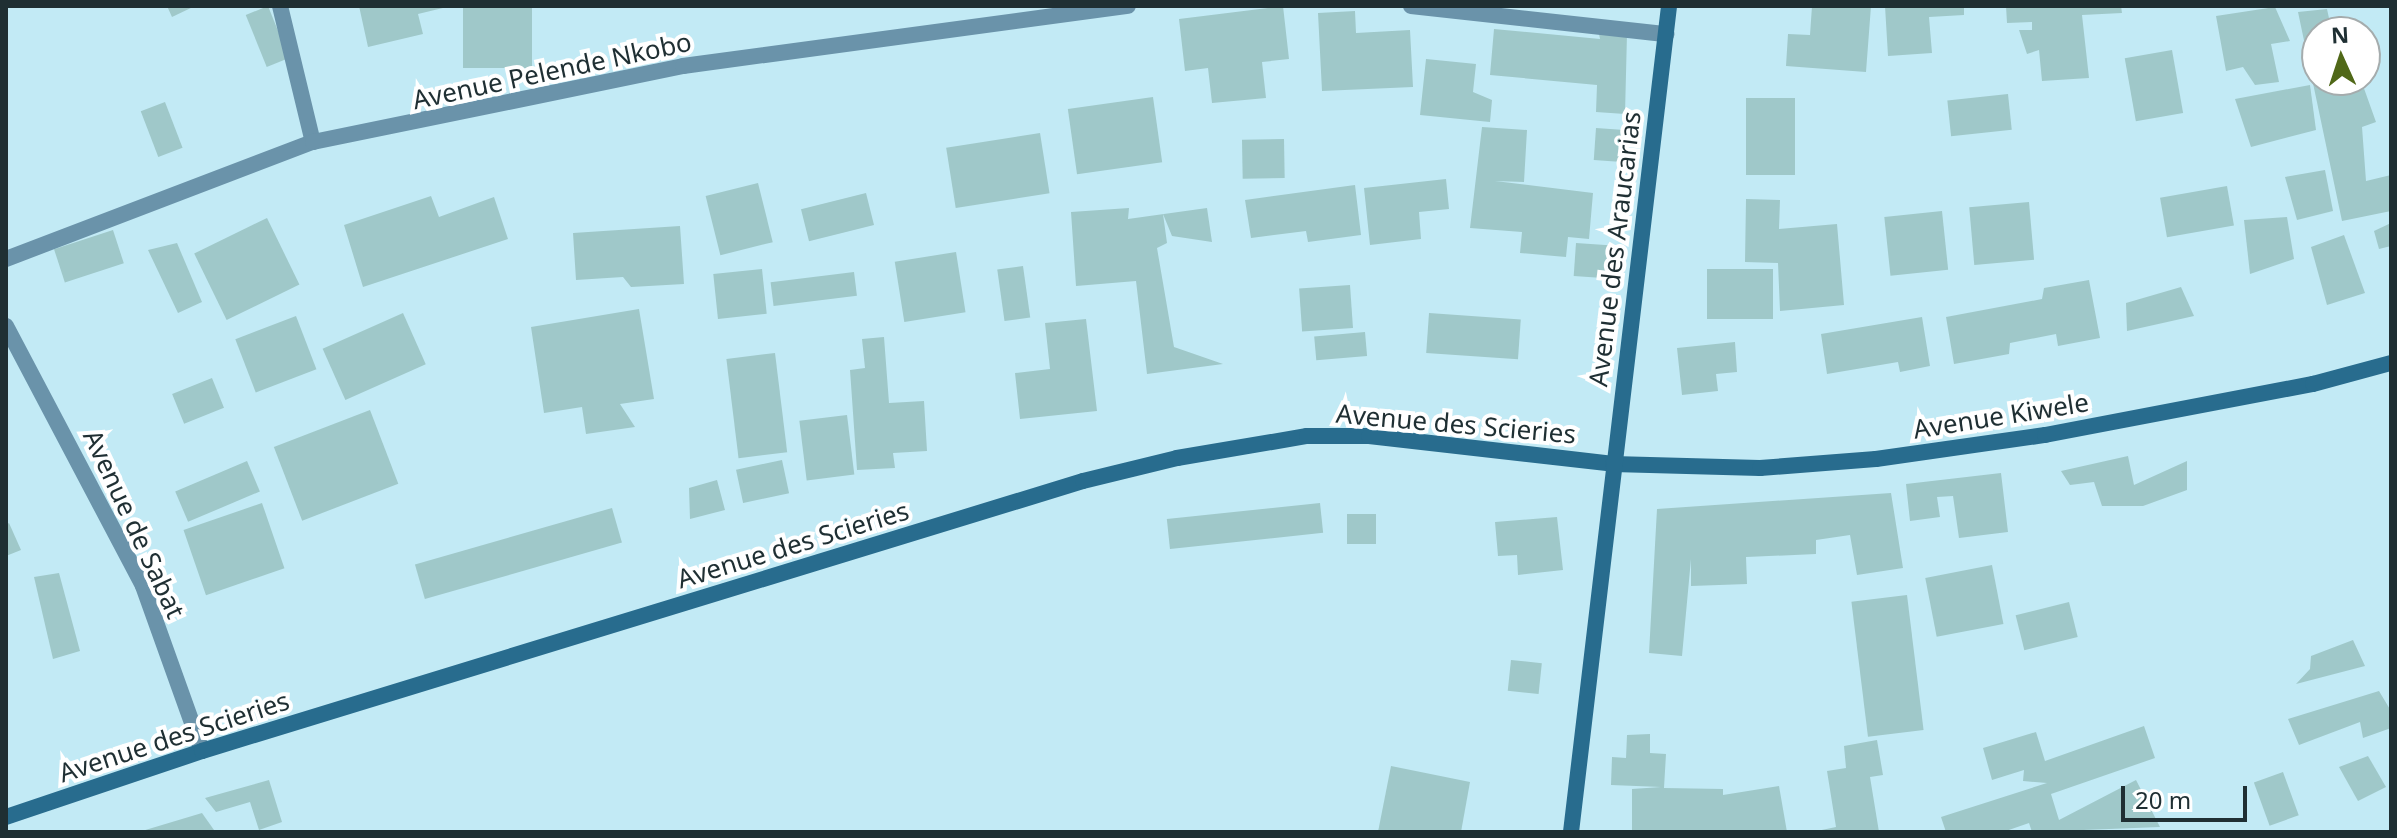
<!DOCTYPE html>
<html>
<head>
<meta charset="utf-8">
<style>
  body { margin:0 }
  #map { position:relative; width:2397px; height:838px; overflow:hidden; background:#c2eaf5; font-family:"Noto Sans",sans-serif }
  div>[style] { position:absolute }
  .building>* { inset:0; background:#9fc8c9; transform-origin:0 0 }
  .street>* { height:16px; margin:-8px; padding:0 8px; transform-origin:8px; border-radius:8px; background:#6a93aa }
  .secondary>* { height:16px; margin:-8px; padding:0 8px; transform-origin:8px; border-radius:8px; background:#286c8e }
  span { translate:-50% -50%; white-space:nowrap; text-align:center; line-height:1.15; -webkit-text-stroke:8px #fff; paint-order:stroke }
  .street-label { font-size:26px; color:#1f2f33 }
  .frame { position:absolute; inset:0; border:8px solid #1f2f33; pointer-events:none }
  .north { position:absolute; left:2301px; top:16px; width:80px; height:80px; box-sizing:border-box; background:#fff; border:2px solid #a5acad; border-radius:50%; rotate:357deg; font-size:22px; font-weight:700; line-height:32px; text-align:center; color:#1f2f33 }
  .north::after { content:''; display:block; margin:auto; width:28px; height:36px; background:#506818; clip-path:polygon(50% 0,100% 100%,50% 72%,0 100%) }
  .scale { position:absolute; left:2121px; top:786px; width:126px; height:36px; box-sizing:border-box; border:4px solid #1f2f33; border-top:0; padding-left:10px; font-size:24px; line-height:28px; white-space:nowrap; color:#1f2f33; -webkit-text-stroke:6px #fff; paint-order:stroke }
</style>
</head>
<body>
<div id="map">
  <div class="building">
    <i style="clip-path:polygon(167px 6px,195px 6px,172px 17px)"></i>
    <i style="left:268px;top:6px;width:56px;height:24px;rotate:68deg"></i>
    <i style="clip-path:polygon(359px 6px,447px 6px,447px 7px,418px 14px,423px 34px,368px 47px)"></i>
    <i style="left:463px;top:6px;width:69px;height:62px"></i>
    <i style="clip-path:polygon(1283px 6px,1289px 59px,1262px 62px,1266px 98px,1212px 103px,1208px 68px,1185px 71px,1179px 19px)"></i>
    <i style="clip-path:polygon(1812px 6px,1871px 6px,1866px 72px,1786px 66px,1788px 34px,1810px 35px)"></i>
    <i style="clip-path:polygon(1885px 6px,1964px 6px,1964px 15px,1929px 17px,1932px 53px,1888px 56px)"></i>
    <i style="clip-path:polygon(2006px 6px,2121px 6px,2122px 13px,2082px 15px,2089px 78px,2042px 81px,2039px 50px,2027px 54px,2019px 30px,2032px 30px,2032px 22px,2007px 23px)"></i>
    <i style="clip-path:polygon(2275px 7px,2290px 41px,2271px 44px,2279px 82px,2255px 85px,2243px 67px,2226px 71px,2216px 16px)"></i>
    <i style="clip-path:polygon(2327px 9px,2332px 32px,2317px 32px,2317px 80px,2361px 80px,2376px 122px,2362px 127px,2366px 181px,2391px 175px,2391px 211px,2342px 221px,2298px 12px)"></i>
    <i style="clip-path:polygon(1355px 11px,1356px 33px,1410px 30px,1413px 87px,1322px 91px,1318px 13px)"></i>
    <i style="clip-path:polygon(1494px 29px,1600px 39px,1599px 34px,1627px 34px,1625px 114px,1596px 112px,1597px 85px,1490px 75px)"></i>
    <i style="left:2172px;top:50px;width:64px;height:48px;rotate:80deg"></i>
    <i style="clip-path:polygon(1426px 59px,1476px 64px,1473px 92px,1492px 100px,1490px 122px,1420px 115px)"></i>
    <i style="clip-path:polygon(2310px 85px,2316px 130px,2251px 147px,2235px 99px)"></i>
    <i style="left:2008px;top:94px;width:36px;height:61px;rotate:84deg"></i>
    <i style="left:1153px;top:97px;width:66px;height:86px;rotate:82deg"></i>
    <i style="left:1746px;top:98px;width:49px;height:77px"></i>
    <i style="left:165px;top:102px;width:49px;height:26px;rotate:69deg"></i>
    <i style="clip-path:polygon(1482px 127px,1527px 130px,1524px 182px,1495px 181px,1593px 193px,1589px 239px,1568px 237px,1566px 257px,1520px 253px,1522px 232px,1470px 228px)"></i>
    <i style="left:1596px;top:128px;width:32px;height:32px;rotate:4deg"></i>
    <i style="left:1040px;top:133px;width:61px;height:95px;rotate:81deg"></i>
    <i style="left:1284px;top:139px;width:39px;height:42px;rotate:89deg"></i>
    <i style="clip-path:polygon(2325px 170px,2333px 211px,2297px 220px,2285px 177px)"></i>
    <i style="clip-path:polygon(1446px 179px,1449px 209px,1419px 212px,1421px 239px,1370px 245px,1364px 188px)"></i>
    <i style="left:758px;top:183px;width:61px;height:54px;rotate:76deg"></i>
    <i style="clip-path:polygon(1355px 185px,1361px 235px,1308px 242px,1306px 231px,1251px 238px,1245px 200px)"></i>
    <i style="left:2227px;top:186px;width:40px;height:68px;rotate:80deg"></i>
    <i style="left:866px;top:193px;width:33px;height:67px;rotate:76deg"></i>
    <i style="clip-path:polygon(431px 196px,439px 217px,494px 197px,508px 239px,363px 287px,344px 225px)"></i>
    <i style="clip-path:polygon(1746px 199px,1780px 200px,1779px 229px,1837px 224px,1844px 305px,1780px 311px,1778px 263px,1745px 262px)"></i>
    <i style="left:2029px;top:202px;width:58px;height:60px;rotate:85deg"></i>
    <i style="clip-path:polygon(1129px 208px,1128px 219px,1207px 208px,1212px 242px,1172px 236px,1163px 214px,1167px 243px,1157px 248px,1174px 347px,1223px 364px,1147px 374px,1136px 281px,1076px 286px,1071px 212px)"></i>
    <i style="left:1942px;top:211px;width:59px;height:58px;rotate:84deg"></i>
    <i style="clip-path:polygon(2287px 217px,2294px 259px,2250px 274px,2244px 220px)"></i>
    <i style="left:267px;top:218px;width:74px;height:81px;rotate:64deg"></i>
    <i style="clip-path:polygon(2391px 223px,2391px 246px,2379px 249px,2374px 231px)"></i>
    <i style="clip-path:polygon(680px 226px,684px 284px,631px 287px,623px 277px,576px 280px,573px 233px)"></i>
    <i style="left:113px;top:230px;width:35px;height:62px;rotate:72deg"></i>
    <i style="clip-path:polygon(2344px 235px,2365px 293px,2327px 305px,2311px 247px)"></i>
    <i style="clip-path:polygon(177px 243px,202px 302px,178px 313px,148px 250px)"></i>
    <i style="left:1576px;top:243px;width:44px;height:33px;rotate:4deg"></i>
    <i style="left:956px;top:252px;width:61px;height:62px;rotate:81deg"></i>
    <i style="left:1023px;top:266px;width:52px;height:26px;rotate:82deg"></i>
    <i style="left:762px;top:269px;width:45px;height:49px;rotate:84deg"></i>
    <i style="left:1773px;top:269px;width:50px;height:66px;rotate:90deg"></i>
    <i style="left:854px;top:272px;width:24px;height:84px;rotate:83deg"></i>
    <i style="clip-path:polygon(2089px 280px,2100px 338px,2058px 346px,2056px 334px,2010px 343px,2009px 354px,1954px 364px,1946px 317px,2042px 299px,2044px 288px)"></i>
    <i style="left:1350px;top:285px;width:43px;height:51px;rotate:86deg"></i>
    <i style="clip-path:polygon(2181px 287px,2194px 316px,2127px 331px,2126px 303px)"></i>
    <i style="clip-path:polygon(639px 309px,654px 399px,620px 404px,635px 427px,586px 434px,582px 407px,544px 413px,531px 327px)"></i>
    <i style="left:403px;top:313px;width:56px;height:88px;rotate:66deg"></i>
    <i style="left:1429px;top:313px;width:92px;height:40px;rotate:4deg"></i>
    <i style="left:296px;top:316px;width:57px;height:65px;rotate:69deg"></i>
    <i style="clip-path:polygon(1922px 317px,1930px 366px,1900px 372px,1898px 362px,1827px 374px,1821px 334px)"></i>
    <i style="clip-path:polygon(1086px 319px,1097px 411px,1020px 419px,1015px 373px,1050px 369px,1045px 323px)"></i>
    <i style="left:1365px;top:332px;width:24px;height:51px;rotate:85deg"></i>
    <i style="clip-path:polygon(884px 337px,889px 403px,924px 401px,927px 451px,893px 453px,895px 468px,857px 470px,850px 370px,865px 368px,862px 339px)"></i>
    <i style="clip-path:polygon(1735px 342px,1737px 372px,1716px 374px,1718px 391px,1682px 395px,1677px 348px)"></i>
    <i style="left:775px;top:353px;width:100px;height:49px;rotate:83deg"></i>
    <i style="left:212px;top:378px;width:32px;height:43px;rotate:68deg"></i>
    <i style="left:370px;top:410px;width:79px;height:103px;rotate:69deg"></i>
    <i style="left:847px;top:415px;width:60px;height:48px;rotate:83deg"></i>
    <i style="clip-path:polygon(2128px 456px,2134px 485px,2187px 461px,2187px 490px,2143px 506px,2102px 506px,2094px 482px,2070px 485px,2061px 471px)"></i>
    <i style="left:782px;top:460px;width:34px;height:47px;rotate:78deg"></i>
    <i style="left:247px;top:461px;width:33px;height:78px;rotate:67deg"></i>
    <i style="clip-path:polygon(2001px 473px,2008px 532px,1959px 538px,1953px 496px,1937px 497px,1940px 517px,1910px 521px,1906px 484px)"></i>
    <i style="clip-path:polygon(717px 480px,725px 510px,690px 519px,689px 488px)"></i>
    <i style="clip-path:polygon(1891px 493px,1903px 568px,1857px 575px,1850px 535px,1816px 540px,1816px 532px,1816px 554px,1746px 557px,1747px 584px,1691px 586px,1691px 559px,1682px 656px,1649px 653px,1657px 509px)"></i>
    <i style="left:262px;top:503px;width:69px;height:83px;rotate:71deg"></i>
    <i style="left:1320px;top:503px;width:30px;height:154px;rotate:84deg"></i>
    <i style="left:612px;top:508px;width:36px;height:205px;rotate:74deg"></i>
    <i style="left:1347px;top:514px;width:29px;height:30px"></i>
    <i style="clip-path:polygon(1557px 517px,1563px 570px,1518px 575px,1517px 555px,1498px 556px,1495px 522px)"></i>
    <i style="clip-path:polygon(9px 523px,21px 550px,6px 556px,6px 525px)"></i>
    <i style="left:1992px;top:565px;width:60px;height:68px;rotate:79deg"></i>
    <i style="clip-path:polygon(59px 573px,80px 651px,53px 659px,34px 577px)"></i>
    <i style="left:1907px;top:595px;width:136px;height:56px;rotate:83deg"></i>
    <i style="left:2069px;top:602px;width:36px;height:55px;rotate:76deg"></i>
    <i style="clip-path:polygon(2353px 640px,2365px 666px,2296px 684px,2310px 669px,2311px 656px)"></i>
    <i style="left:1511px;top:660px;width:31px;height:31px;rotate:6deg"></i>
    <i style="clip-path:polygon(2379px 691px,2391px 711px,2391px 728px,2363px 738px,2360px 722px,2299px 745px,2288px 719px)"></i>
    <i style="clip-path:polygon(2144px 726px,2155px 758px,2051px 794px,2059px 820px,2136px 780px,2160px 827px,2032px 832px,2029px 823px,2003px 832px,1946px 832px,1941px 817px,2047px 783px,2023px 781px,2024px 770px,1992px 780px,1983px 748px,2036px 732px,2045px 761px)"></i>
    <i style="clip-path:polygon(1650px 734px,1650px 753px,1666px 754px,1664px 788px,1723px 789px,1723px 795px,1779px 786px,1787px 832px,1632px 832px,1632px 789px,1661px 787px,1611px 785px,1612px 757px,1626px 758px,1627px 735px)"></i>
    <i style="clip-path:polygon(1877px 740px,1883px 775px,1870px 777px,1879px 832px,1812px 832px,1836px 827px,1827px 771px,1846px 768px,1844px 746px)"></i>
    <i style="clip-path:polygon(2368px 756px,2386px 787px,2358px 801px,2339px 767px)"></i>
    <i style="clip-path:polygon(1391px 766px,1470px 782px,1461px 832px,1378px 832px)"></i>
    <i style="left:2283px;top:772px;width:46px;height:31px;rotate:70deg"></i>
    <i style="clip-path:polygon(269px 780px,282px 822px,259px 830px,250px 802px,216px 812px,205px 798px)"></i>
    <i style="clip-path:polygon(202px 813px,214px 830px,142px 832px,142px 831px)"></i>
  </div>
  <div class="street">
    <i style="left:280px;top:6px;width:140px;rotate:76.4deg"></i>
    <i style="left:1411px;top:6px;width:257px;rotate:6.3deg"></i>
    <i style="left:6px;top:259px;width:329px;rotate:-20.9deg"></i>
    <i style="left:313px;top:142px;width:378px;rotate:-11.6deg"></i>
    <i style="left:683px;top:66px;width:449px;rotate:-7.7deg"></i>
    <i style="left:6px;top:326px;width:294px;rotate:62.2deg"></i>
    <i style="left:143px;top:586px;width:175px;rotate:70.3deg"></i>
  </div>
  <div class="secondary">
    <i style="left:6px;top:817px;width:207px;rotate:-18.6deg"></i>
    <i style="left:202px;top:751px;width:921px;rotate:-17.04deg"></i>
    <i style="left:1083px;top:481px;width:97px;rotate:-13.7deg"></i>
    <i style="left:1177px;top:458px;width:132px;rotate:-9.6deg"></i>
    <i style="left:1307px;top:436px;width:62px"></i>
    <i style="left:1369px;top:436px;width:246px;rotate:6.5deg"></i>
    <i style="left:1613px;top:464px;width:147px;rotate:1.6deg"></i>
    <i style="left:1760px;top:468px;width:116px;rotate:-4.4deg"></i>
    <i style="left:1876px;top:459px;width:171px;rotate:-8.1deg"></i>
    <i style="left:2045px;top:435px;width:273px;rotate:-10.8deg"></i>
    <i style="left:2313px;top:384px;width:81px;rotate:-15.1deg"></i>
    <i style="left:1571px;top:832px;width:832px;rotate:-83.23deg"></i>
  </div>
  <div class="street-label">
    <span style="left:552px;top:71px;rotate:-12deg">Avenue Pelende Nkobo</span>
    <span style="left:1615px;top:249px;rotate:-83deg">Avenue des Araucarias</span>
    <span style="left:2001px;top:416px;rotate:-9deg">Avenue Kiwele</span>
    <span style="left:1456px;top:424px;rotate:5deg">Avenue des Scieries</span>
    <span style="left:134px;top:524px;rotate:65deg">Avenue de Sabat</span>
    <span style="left:793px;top:545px;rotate:-17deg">Avenue des Scieries</span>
    <span style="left:174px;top:737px;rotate:-18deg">Avenue des Scieries</span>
  </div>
  <div class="frame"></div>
  <div class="north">N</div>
  <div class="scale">20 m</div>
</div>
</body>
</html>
